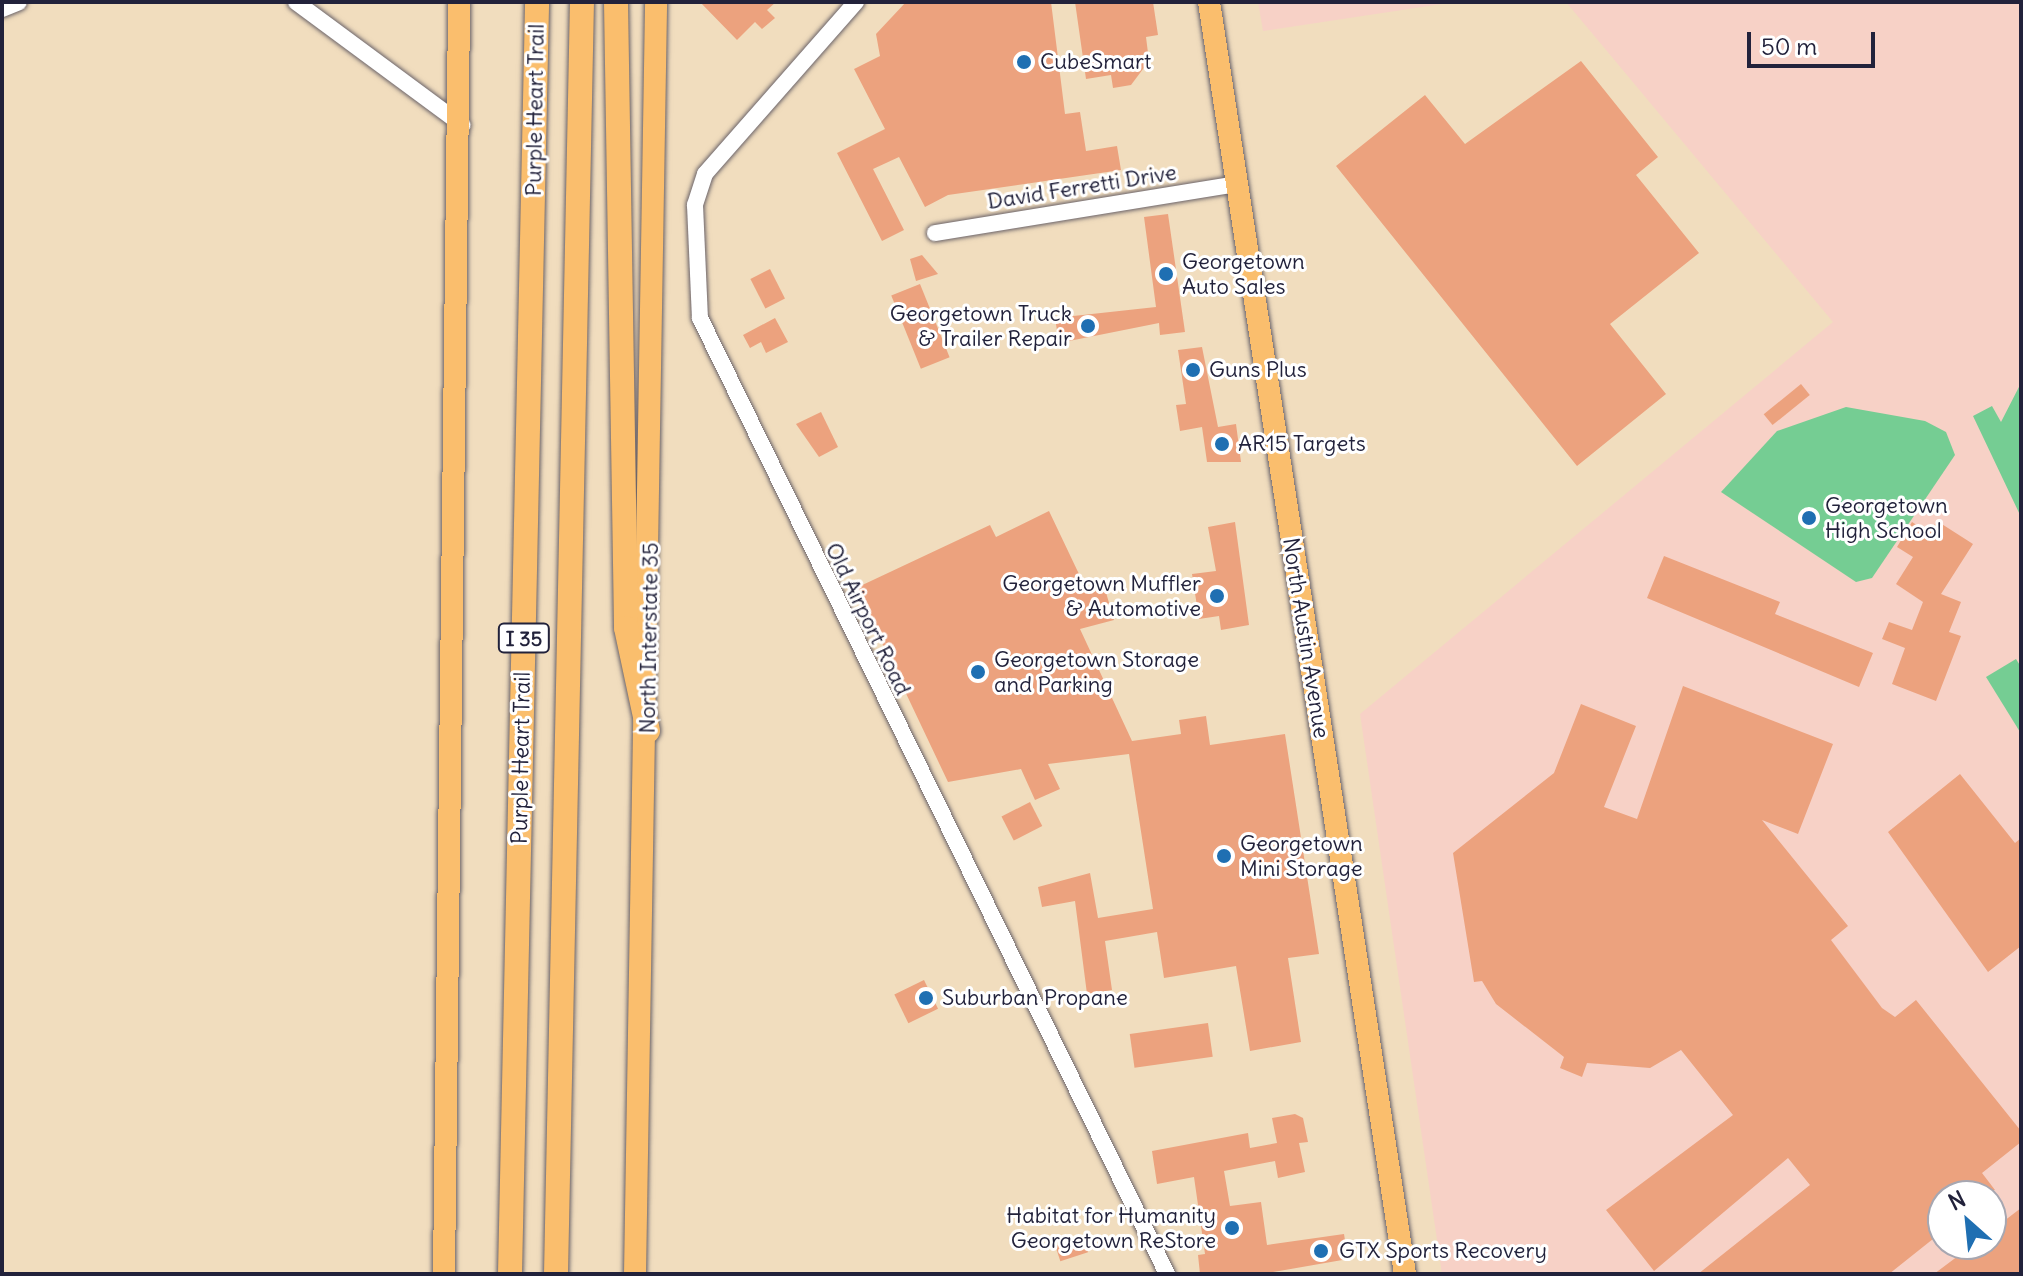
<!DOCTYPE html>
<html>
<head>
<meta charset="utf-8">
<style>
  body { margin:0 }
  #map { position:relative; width:2023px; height:1276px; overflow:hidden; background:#f1ddbe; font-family:Delius,sans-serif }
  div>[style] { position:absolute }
  .built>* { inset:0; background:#f7d1c6 }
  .green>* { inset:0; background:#75cd93 }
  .building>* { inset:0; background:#eca27e; transform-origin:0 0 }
  .roads { filter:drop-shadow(0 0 2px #6a6369) drop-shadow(0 0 2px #6a6369) }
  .minor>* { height:16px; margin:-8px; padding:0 8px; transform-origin:8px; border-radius:8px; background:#fff }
  .major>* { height:22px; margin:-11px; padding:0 11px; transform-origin:11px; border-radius:11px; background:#fabe6d }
  .highway>* { height:24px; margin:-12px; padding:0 12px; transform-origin:12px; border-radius:12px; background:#fabe6d }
  .dots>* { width:22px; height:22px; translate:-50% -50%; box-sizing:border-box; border:4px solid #fff; border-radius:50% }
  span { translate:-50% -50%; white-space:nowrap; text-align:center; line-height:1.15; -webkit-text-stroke:6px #fff; paint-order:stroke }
  .shield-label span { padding:2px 6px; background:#fff; border:2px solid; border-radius:6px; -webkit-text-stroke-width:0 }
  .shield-label { font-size:20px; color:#22223b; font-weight:700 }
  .poi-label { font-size:22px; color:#22223b }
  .left { translate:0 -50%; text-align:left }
  .right { translate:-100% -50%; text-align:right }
  .street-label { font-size:22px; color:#22223b }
  .frame { position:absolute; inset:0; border:4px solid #22223b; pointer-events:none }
  .north { position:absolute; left:1927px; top:1180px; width:80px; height:80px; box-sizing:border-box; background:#fff; border:2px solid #a7a7b1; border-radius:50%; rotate:333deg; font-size:22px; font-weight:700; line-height:32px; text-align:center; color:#22223b }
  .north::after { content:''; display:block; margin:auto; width:28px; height:36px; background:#1f6fb2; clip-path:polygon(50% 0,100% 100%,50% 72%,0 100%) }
  .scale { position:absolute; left:1747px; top:32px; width:128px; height:36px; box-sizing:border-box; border:4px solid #22223b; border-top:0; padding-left:10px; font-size:24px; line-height:28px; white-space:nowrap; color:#22223b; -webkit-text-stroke:6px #fff; paint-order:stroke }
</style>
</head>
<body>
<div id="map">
  <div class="built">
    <i style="clip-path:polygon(1258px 2px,1455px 2px,1263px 31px)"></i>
    <i style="clip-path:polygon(evenodd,1566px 2px,2021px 2px,2021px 1274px,1442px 1274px,1360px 714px,1833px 322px,1566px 2px,1943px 1196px,1991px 1196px,1991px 1244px,1943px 1244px,1943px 1196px)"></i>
  </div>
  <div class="green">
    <i style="clip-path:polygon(2021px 383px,2019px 452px,2021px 517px,1973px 416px,1992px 406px,2001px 422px)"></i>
    <i style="clip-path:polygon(1846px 407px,1925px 421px,1946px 432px,1955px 455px,1872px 578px,1856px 582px,1721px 492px,1777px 431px)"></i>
    <i style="clip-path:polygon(2016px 659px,2021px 667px,2020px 732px,1986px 677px)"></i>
  </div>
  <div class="building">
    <i style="clip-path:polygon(700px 2px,776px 2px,767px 10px,775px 18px,762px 29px,755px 22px,737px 40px)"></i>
    <i style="clip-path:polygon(906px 2px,1051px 2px,1065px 114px,1080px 112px,1086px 151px,1117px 146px,1121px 170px,948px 195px,925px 207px,899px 157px,873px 169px,904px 230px,882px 241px,837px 153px,885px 129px,854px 69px,880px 56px,876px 34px)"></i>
    <i style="clip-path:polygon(1075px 2px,1153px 2px,1158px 35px,1146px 37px,1149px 61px,1131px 85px,1113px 88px,1111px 75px,1086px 79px)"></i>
    <i style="clip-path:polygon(1581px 61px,1658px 157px,1636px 175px,1699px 253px,1610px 324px,1666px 394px,1577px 466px,1336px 166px,1425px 95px,1465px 144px)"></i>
    <i style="clip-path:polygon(1168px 214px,1185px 332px,1160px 335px,1159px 323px,1059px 343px,1055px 318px,1156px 307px,1144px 217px)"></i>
    <i style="clip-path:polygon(922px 255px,938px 274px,916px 281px,910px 259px)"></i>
    <i style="left:770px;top:269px;width:33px;height:22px;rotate:63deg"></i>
    <i style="left:920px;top:284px;width:79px;height:31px;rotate:68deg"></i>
    <i style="clip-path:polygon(775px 318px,788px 342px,766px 353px,761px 342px,750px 348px,743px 335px)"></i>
    <i style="clip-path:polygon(1202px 347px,1218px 427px,1236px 424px,1241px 462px,1207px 462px,1202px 427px,1180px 431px,1176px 405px,1186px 404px,1178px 350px)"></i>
    <i style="left:1801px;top:384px;width:14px;height:48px;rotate:51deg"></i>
    <i style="clip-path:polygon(821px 412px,838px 447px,819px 457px,796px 424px)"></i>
    <i style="clip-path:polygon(1049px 511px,1088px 593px,1105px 589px,1114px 620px,1080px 629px,1132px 741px,1181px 734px,1179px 720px,1206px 716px,1210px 745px,1285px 734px,1319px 954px,1288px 958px,1301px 1042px,1250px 1051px,1236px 966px,1164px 978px,1157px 932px,1105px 941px,1112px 990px,1087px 994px,1075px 901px,1042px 907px,1038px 887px,1090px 873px,1098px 918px,1153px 909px,1129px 754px,1048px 764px,1060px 789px,1035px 800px,1021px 769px,948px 782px,856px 588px,990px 525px,996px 537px)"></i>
    <i style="clip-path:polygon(1937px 521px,1973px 544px,1941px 594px,1961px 602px,1949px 632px,1961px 636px,1936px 701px,1892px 684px,1905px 648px,1882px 639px,1889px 622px,1912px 630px,1923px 602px,1896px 584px,1913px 557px,1897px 547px,1912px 522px,1929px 533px)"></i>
    <i style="clip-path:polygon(1235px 522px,1249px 625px,1221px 630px,1219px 616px,1199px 619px,1192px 574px,1216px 571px,1208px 527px)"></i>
    <i style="clip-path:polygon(1664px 556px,1780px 602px,1775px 614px,1873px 653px,1859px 687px,1647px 598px)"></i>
    <i style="clip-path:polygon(1683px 686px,1833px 744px,1798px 834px,1762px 820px,1848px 926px,1831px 940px,1882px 1008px,1895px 1017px,1916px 1000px,2021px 1131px,2021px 1142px,1982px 1173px,1995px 1190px,1943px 1196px,1943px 1231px,1889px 1274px,1698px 1274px,1810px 1185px,1788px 1158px,1654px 1271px,1606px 1210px,1733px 1115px,1681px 1050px,1650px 1068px,1587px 1063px,1582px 1077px,1560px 1068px,1564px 1057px,1496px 1004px,1482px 981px,1474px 982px,1453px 853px,1554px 773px,1581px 704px,1636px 726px,1604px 807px,1637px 819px)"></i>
    <i style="clip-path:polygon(1960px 774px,2015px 843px,2021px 838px,2021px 946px,1988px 972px,1888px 832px)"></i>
    <i style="left:1030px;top:802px;width:27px;height:32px;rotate:63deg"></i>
    <i style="left:924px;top:980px;width:32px;height:33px;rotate:64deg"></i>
    <i style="left:1208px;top:1023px;width:34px;height:79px;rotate:82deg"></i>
    <i style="clip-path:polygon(1295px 1114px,1303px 1118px,1308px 1142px,1299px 1143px,1305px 1172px,1278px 1178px,1275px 1161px,1224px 1171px,1230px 1206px,1261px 1202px,1267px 1245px,1344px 1234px,1348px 1259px,1262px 1274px,1200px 1274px,1198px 1255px,1205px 1254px,1194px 1177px,1157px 1184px,1152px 1151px,1248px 1133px,1250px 1148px,1277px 1143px,1272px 1118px)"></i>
    <i style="clip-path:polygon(2021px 1208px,2021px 1274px,1934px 1274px,1974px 1244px,1991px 1244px,1991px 1231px)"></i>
    <i style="left:1083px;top:1237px;width:16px;height:29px;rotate:72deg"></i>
  </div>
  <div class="roads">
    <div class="minor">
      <i style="left:296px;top:2px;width:207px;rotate:36.5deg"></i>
      <i style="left:856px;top:2px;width:229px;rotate:131.3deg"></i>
      <i style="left:705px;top:174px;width:33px;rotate:108deg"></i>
      <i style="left:695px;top:205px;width:113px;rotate:87.5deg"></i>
      <i style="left:700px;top:318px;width:1064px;rotate:63.96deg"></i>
      <i style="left:2px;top:9px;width:18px;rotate:-22deg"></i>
      <i style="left:935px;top:233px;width:305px;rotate:-9.2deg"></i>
    </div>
    <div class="major">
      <i style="left:1209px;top:2px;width:1287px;rotate:81.24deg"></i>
      <i style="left:444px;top:1274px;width:1272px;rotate:-89.32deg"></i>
      <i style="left:635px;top:1274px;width:1272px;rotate:-89.05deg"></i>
    </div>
    <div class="highway">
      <i style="left:616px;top:2px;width:626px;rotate:89.08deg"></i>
      <i style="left:626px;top:628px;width:105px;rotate:77.9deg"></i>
      <i style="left:510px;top:1274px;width:1272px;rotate:-88.78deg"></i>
      <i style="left:556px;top:1274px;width:1272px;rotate:-88.83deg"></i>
    </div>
  </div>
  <div class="dots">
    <i style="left:1024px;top:62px;background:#1f6fb2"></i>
    <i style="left:1166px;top:274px;background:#1f6fb2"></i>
    <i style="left:1088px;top:326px;background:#1f6fb2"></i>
    <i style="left:1193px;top:370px;background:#1f6fb2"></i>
    <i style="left:1222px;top:444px;background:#1f6fb2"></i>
    <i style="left:1809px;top:518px;background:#1f6fb2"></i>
    <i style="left:1217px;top:596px;background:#1f6fb2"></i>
    <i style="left:978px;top:672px;background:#1f6fb2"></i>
    <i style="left:1224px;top:856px;background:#1f6fb2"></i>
    <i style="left:926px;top:998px;background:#1f6fb2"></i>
    <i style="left:1232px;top:1228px;background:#1f6fb2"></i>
    <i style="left:1321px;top:1251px;background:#1f6fb2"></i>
  </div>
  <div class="shield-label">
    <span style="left:524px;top:638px">I 35</span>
  </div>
  <div class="poi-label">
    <span class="left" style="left:1040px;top:62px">CubeSmart</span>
    <span class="left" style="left:1182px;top:274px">Georgetown<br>Auto Sales</span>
    <span class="right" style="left:1072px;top:326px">Georgetown Truck<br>&amp; Trailer Repair</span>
    <span class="left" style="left:1209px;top:370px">Guns Plus</span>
    <span class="left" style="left:1238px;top:444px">AR15 Targets</span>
    <span class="left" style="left:1825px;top:518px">Georgetown<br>High School</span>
    <span class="right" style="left:1201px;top:596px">Georgetown Muffler<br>&amp; Automotive</span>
    <span class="left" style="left:994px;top:672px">Georgetown Storage<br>and Parking</span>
    <span class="left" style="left:1240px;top:856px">Georgetown<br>Mini Storage</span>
    <span class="left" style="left:942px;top:998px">Suburban Propane</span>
    <span class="right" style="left:1216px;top:1228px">Habitat for Humanity<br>Georgetown ReStore</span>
    <span class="left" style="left:1339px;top:1251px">GTX Sports Recovery</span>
  </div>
  <div class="street-label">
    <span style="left:535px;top:110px;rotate:-89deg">Purple Heart Trail</span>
    <span style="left:1082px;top:187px;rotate:-9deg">David Ferretti Drive</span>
    <span style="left:868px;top:619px;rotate:64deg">Old Airport Road</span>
    <span style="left:649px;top:638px;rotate:-89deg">North Interstate 35</span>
    <span style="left:1306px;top:638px;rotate:81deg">North Austin Avenue</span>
    <span style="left:521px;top:758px;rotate:-89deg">Purple Heart Trail</span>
  </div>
  <div class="frame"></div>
  <div class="north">N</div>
  <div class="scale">50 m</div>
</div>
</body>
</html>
